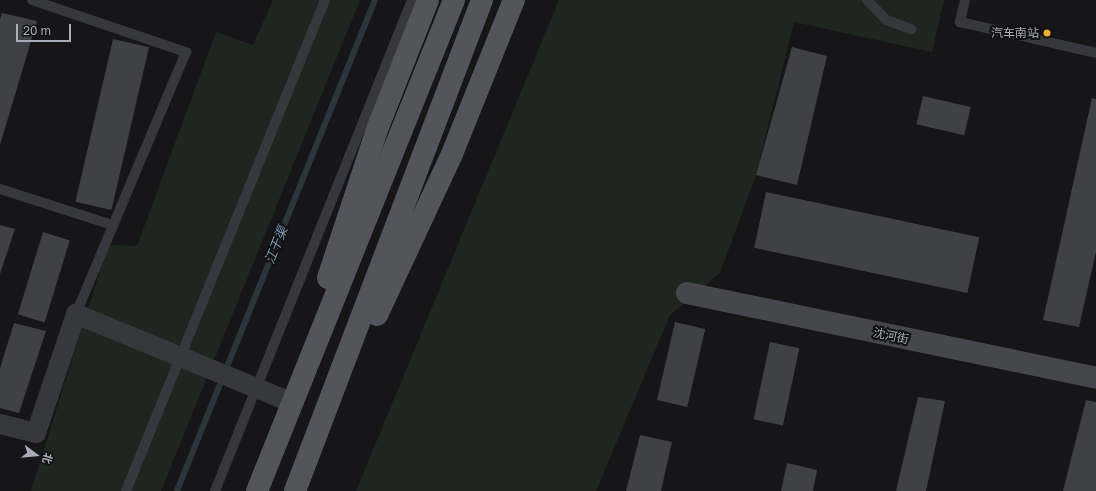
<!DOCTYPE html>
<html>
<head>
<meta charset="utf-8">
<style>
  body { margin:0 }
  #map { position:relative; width:1096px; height:491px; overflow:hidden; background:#161618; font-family:"Golos Text","Noto Sans SC",sans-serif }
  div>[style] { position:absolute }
  .green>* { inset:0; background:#1e261f }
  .stream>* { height:5.5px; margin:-2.75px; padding:0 2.75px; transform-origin:2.75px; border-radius:2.75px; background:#2c353c }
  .building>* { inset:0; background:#404145; transform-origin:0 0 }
  .lane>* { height:10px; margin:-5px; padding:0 5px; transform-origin:5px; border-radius:5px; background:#37383d }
  .street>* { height:20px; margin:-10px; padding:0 10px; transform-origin:10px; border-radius:10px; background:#37383d }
  .secondary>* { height:22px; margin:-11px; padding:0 11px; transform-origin:11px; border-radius:11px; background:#45474d }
  .primary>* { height:22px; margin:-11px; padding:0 11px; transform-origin:11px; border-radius:11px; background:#53555c }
  .dots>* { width:11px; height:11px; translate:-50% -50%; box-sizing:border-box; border:2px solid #111113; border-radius:50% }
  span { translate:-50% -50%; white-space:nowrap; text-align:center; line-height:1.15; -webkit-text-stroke:4px #111113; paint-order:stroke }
  .poi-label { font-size:12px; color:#a8adb8 }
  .right { translate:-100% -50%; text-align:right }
  .street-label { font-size:12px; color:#a8adb8 }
  .water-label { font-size:13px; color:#7f9bb3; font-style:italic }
  .north { position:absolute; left:16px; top:435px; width:40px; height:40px; -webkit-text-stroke:3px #111113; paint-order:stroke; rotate:106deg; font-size:11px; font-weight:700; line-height:16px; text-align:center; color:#a8adb8 }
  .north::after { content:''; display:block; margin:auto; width:14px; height:18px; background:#a8adb8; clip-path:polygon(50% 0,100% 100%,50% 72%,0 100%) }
  .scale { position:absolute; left:16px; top:24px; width:55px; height:18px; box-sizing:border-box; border:2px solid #a8adb8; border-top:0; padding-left:5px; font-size:12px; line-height:14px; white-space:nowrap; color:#a8adb8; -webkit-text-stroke:3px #111113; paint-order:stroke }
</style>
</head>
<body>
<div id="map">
  <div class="green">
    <i style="clip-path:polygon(273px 0,360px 0,161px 491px,31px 491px,108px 245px,137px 246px,216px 32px,253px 45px)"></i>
    <i style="clip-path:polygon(559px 0,944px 0,932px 52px,794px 22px,756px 175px,720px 273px,670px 315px,596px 491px,356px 491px)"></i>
  </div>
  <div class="stream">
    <i style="left:177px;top:491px;width:529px;rotate:-68.04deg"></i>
  </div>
  <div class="building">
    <i style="clip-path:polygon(2px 13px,37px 21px,0 145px,0 20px)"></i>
    <i style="left:113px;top:39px;width:37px;height:167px;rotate:13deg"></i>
    <i style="clip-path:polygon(792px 47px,827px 56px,797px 185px,756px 175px)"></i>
    <i style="left:923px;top:96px;width:49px;height:29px;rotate:13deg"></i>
    <i style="clip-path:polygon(1092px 98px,1096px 99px,1096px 252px,1079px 327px,1043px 320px)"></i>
    <i style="left:766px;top:192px;width:218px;height:57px;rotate:12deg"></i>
    <i style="clip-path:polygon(0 225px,15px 229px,0 274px)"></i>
    <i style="left:43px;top:232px;width:28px;height:86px;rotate:17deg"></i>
    <i style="left:675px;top:322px;width:31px;height:80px;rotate:13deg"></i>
    <i style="clip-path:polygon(14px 323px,46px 331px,19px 413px,0 408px,0 368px)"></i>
    <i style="left:770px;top:342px;width:30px;height:79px;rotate:12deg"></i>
    <i style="clip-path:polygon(918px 397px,945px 401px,926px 491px,896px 491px)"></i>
    <i style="clip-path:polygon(1086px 400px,1096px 402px,1096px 491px,1063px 491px)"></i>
    <i style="clip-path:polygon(640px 435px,672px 442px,661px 491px,626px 491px)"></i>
    <i style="clip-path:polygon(787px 463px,817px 470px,813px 491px,781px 491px)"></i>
  </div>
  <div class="lane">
    <i style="left:32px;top:0;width:163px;rotate:18.7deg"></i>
    <i style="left:186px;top:52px;width:284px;rotate:112.8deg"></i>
    <i style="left:867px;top:0;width:28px;rotate:46deg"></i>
    <i style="left:886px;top:20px;width:27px;rotate:20deg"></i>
    <i style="left:965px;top:0;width:23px;rotate:103deg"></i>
    <i style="left:960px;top:22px;width:139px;rotate:12.8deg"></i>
    <i style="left:0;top:189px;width:119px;rotate:17.7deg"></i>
    <i style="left:126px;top:491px;width:530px;rotate:-67.94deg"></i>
    <i style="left:215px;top:491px;width:529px;rotate:-68.14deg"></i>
  </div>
  <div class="street">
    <i style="left:0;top:424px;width:37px;rotate:14deg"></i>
    <i style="left:36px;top:433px;width:126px;rotate:-71.4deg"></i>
    <i style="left:76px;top:314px;width:235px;rotate:22.3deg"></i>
  </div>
  <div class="secondary">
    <i style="left:687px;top:293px;width:418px;rotate:11.7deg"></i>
  </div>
  <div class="primary">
    <i style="left:328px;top:278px;width:159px;rotate:-71.7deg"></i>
    <i style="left:378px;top:127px;width:136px;rotate:-68.5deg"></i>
    <i style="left:377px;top:315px;width:178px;rotate:-65deg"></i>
    <i style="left:452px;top:154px;width:166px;rotate:-68.1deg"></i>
    <i style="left:257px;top:491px;width:529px;rotate:-68.14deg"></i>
    <i style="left:295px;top:491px;width:525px;rotate:-69.15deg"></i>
  </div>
  <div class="dots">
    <i style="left:1047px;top:33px;background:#f2b134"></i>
  </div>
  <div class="poi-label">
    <span class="right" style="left:1039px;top:33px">汽车南站</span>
  </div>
  <div class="street-label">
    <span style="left:891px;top:336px;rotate:12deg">沈河街</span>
  </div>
  <div class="water-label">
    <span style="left:276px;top:245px;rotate:-68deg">江干渠</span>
  </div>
  <div class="north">北</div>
  <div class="scale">20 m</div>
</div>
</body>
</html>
